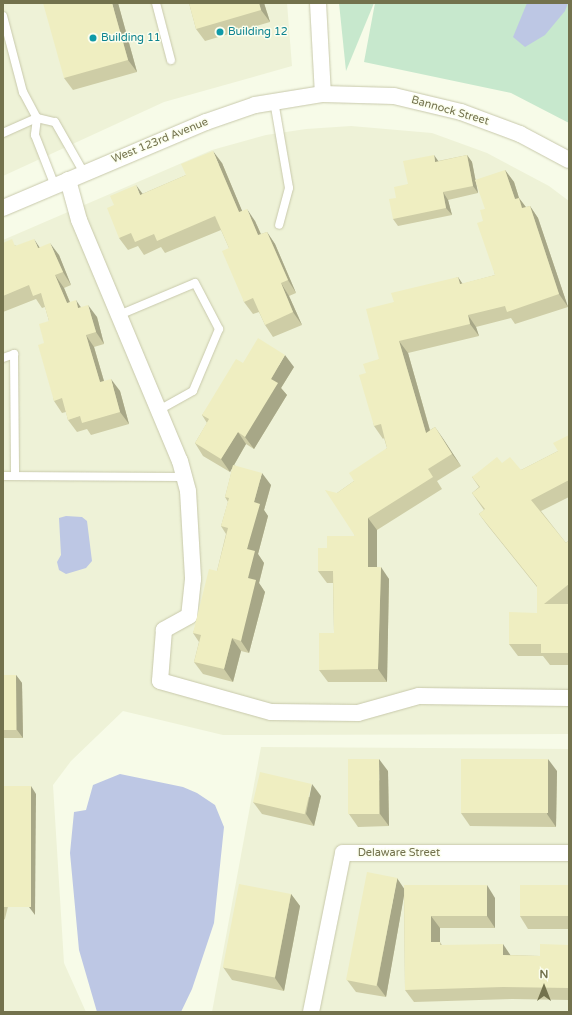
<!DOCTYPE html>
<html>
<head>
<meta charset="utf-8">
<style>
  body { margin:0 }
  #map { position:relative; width:572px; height:1015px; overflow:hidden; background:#f7fbe8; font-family:"Varela Round",sans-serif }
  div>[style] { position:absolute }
  .residential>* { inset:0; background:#eef2d7 }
  .green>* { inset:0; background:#c7e8cd }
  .water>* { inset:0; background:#bdc7e4 }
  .roads { filter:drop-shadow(0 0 1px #c8c9ab) drop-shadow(0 0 1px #c8c9ab) }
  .service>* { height:8px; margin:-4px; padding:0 4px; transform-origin:4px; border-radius:4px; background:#fff }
  .minor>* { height:16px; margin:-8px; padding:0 8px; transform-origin:8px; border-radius:8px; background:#fff }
  .wall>* { inset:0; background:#cecda6; transform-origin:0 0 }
  .shaded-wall>* { inset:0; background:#a7a787 }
  .building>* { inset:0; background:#efeec1; transform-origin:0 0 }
  .dots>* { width:11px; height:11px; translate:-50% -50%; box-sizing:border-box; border:2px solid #fbfeee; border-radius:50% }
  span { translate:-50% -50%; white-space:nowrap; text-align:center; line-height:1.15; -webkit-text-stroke:3px #fbfeee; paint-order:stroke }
  .culture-label { font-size:11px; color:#0d838f }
  .left { translate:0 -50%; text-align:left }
  .street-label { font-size:11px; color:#73724d }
  .frame { position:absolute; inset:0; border:4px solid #73724d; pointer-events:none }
  .north { position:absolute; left:524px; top:967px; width:40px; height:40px; -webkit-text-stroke:3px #fbfeee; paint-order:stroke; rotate:0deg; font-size:11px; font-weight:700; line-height:16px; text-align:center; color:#73724d }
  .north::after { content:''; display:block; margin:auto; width:14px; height:18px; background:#73724d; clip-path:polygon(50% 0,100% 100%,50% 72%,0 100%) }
</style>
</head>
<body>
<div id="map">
  <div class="residential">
    <i style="clip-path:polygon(3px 3px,287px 3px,292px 66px,164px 102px,3px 176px)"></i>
    <i style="clip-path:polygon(351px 126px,432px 133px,487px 153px,549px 186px,569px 201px,569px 734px,223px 735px,123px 711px,71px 761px,53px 785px,64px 963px,86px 1012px,3px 1012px,3px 240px,212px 150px,266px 135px,306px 129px)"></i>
    <i style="clip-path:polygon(261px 747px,569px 749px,569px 1012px,212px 1012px)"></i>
  </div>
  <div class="green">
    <i style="clip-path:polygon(339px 3px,374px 3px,346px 71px)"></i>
    <i style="clip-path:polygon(375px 3px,569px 3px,569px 123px,511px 93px,364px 62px)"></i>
  </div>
  <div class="water">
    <i style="clip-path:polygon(527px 3px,568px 3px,565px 11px,545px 35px,525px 47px,513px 37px)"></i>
    <i style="clip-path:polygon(66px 516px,82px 517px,87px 521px,92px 561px,86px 568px,66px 574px,59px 570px,57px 562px,61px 555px,59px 518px)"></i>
    <i style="clip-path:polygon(120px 774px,183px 787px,197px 793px,215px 805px,224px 827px,214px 923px,192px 989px,181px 1012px,97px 1012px,79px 950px,70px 853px,74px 812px,86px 810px,93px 785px)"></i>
  </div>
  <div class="roads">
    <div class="service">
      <i style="left:156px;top:3px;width:59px;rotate:75.3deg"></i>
      <i style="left:3px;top:16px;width:79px;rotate:75.3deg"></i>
      <i style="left:23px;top:92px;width:30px;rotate:62deg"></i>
      <i style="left:37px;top:118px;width:17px;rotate:97deg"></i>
      <i style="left:35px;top:135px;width:55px;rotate:68.6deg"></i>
      <i style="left:274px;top:101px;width:88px;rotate:80.2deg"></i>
      <i style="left:289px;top:188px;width:38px;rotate:105deg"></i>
      <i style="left:3px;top:133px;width:37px;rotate:-24deg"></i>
      <i style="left:37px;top:118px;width:18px;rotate:13deg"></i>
      <i style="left:55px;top:122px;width:59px;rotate:60.4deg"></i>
      <i style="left:119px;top:315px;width:82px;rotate:-22.8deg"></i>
      <i style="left:195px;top:283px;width:52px;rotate:62.4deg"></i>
      <i style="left:219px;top:329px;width:67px;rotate:112.8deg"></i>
      <i style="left:193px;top:391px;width:39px;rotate:151deg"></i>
      <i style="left:3px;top:358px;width:12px;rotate:-20deg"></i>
      <i style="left:14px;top:354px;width:122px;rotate:89.5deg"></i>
      <i style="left:3px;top:476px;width:179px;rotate:0.3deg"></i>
    </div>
    <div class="minor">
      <i style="left:318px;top:3px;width:91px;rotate:86.9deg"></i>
      <i style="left:68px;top:180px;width:41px;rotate:74.6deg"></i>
      <i style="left:79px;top:220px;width:261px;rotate:67.3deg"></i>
      <i style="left:180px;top:461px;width:31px;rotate:75deg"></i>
      <i style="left:188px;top:491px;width:88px;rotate:86.7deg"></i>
      <i style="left:193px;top:579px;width:37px;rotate:96deg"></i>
      <i style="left:189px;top:616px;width:29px;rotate:151deg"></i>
      <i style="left:164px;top:630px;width:51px;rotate:94.5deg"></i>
      <i style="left:160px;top:681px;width:115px;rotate:15.6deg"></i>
      <i style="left:271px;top:712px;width:87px;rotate:0.7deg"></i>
      <i style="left:358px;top:713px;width:63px;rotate:-15.6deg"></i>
      <i style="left:419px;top:696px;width:150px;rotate:0.8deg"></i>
      <i style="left:3px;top:208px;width:220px;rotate:-23deg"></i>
      <i style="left:206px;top:122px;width:52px;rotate:-19.1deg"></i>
      <i style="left:255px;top:105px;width:69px;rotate:-9.2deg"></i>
      <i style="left:323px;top:94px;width:71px;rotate:1.6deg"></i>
      <i style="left:394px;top:96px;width:69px;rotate:13.4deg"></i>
      <i style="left:461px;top:112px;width:63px;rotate:20.4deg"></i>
      <i style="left:520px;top:134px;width:55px;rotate:28deg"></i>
      <i style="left:311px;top:1012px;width:162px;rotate:-78.6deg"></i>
      <i style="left:343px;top:853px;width:226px"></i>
    </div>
  </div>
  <div class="wall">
    <i style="clip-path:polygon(118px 3px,137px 72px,73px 90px,64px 78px)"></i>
    <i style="clip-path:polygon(189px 3px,264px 3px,270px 22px,205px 41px,196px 29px)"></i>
    <i style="clip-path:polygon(467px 155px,472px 162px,478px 193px,448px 200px,452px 215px,398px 226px,393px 219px,396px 198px,408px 184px,438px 161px)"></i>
    <i style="clip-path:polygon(222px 163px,242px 211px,255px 221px,261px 234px,267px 232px,275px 244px,296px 293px,289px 296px,302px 325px,273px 337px,265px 325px,259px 312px,253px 314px,244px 302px,229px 248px,221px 230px,165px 253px,161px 247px,144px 255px,138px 246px,128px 250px,119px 238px,142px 194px,186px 175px)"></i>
    <i style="clip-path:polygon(505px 170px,514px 182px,519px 198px,526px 207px,530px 206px,538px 218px,568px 307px,515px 324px,511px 318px,476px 327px,479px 336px,408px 353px,430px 430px,435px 427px,461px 466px,437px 481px,442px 489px,377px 530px,377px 567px,389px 579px,387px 682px,328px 682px,319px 670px,334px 633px,333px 583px,327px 583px,318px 571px,327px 548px,355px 536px,337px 493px,354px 481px,387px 448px,384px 438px,383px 439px,374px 426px,366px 373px,379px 359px,394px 302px,458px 277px,462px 284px,495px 275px,483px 221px,485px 209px)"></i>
    <i style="clip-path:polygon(3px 243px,17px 246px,40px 247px,59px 255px,71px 285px,64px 288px,70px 302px,81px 307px,97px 317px,104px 344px,94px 347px,104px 381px,120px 391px,129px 424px,91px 435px,87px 429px,77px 432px,68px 420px,66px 412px,62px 413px,54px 401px,44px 343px,49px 321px,45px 307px,42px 308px,36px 299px,3px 312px)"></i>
    <i style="clip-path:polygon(243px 363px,294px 367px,281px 388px,287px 395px,254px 449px,246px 444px,234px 465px,271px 485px,264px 510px,268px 516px,258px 554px,264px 563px,259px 583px,265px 592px,249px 653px,241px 651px,233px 682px,203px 674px,194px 662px,199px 642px,193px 633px,217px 571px,226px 534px,221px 526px,228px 502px,225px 497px,233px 466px,230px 472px,203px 456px,195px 443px,207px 423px,202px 415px)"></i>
    <i style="clip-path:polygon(569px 435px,569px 497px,541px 511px,566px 543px,569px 540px,569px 604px,568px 604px,569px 604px,569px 665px,550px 665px,543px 656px,518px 656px,509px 644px,537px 613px,537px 587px,488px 526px,479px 514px,484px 510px,472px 493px,479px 487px,472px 477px,502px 463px,521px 470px,558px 451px)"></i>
    <i style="clip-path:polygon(3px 675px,16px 675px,22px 683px,23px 738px,3px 738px)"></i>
    <i style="clip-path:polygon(388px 771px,389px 826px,358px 827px,349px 814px)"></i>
    <i style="clip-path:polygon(557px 771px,556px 827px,470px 826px,461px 813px)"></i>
    <i style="left:3px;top:786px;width:34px;height:129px;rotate:14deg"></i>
    <i style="clip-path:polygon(321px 796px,314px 826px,262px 814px,253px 802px)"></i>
    <i style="clip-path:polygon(569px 885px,569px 929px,528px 929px,520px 916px)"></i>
    <i style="clip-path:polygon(404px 888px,495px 898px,495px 928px,440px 928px,440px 942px,442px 945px,511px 955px,540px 956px,569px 945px,569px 1000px,512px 999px,414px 1002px,405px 990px,404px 895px,386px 997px,356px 992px,347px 980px)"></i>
    <i style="clip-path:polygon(291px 894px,300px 906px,284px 991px,232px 980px,223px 967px)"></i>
  </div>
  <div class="shaded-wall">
    <i style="clip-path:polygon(112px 3px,118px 3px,137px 72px,128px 60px)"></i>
    <i style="clip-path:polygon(259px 3px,264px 3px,270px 22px,261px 10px)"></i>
    <i style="clip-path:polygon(213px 151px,222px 163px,248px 225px,239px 212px)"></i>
    <i style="clip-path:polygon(434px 155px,439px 162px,435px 162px)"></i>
    <i style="clip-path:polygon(467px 155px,472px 162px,478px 193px,473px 186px)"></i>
    <i style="clip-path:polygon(505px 170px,514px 182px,523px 211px,515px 199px)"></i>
    <i style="clip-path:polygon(136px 185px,145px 197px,140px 195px)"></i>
    <i style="clip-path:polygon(443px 192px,448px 200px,452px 215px,446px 208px)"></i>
    <i style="clip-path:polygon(519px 198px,528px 210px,522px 208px)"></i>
    <i style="clip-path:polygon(530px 206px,538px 218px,568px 307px,559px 294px)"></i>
    <i style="clip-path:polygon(247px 209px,255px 221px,267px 248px,258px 235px)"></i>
    <i style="clip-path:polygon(267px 232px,275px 244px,296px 293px,288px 280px)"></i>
    <i style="clip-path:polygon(34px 239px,42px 251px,38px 248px)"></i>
    <i style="clip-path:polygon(50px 243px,59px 255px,71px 285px,63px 272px)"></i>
    <i style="clip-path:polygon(55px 275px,64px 288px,75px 315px,67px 303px)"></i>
    <i style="clip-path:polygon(458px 277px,466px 289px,460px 284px)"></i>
    <i style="clip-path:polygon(281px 283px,289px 296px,302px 325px,293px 312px)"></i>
    <i style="clip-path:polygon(76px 300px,84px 312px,78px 308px)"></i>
    <i style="clip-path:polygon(88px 305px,97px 317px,104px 344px,96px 332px)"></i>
    <i style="clip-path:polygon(468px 315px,476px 327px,479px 336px,470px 324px)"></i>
    <i style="clip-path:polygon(86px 335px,94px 347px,108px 395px,100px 382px)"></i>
    <i style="clip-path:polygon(399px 341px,408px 353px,434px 445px,426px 433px)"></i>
    <i style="clip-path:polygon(285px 355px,294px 367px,281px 388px,287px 395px,254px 449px,245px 437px,271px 379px)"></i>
    <i style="clip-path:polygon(111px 379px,120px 391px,129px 424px,120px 412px)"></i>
    <i style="clip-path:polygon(435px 427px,444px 440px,461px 466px,452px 454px)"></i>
    <i style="clip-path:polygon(238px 432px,246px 444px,230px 472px,221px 459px)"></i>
    <i style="clip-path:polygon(262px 473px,271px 485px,264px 510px,268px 516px,258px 554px,264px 563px,259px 583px,265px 592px,249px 653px,241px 641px,248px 578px,247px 549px,254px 502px)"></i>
    <i style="clip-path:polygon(368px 518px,377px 530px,377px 579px,368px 567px)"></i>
    <i style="clip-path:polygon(381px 567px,389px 579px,387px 682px,378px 669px)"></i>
    <i style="clip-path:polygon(232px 638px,241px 651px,233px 682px,224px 669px)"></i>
    <i style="clip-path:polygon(16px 675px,22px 683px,23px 738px,17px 730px)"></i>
    <i style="clip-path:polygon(379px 759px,388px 771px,389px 826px,380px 814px)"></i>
    <i style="clip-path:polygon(548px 759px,557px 771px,556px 827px,547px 814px)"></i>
    <i style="clip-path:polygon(312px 784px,321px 796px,314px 826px,306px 814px)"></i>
    <i style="clip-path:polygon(31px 786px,36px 794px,35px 915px,29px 907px)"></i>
    <i style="clip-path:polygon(397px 878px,405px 890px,386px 997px,377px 985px)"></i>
    <i style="clip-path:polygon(487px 885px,495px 898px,495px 928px,487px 916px)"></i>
    <i style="clip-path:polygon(291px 894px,300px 906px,284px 991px,275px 978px)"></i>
    <i style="clip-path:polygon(431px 916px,440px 928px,440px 955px,431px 942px)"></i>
    <i style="clip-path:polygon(503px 944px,511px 956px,503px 955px)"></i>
  </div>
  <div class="building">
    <i style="clip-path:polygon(43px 3px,112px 3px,128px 60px,64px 78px)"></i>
    <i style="clip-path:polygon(189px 3px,259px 3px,261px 10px,196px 29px)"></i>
    <i style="clip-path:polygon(213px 151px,239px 212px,247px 209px,258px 235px,267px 232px,288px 280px,281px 283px,293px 312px,265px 325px,253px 298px,244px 302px,222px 251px,229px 248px,215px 216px,157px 241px,154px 234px,135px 242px,131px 233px,119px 238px,107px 208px,114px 205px,110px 196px,136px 185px,140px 195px,186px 175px,181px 164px)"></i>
    <i style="clip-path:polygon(434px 155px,435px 162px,467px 155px,473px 186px,443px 192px,446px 208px,393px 219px,389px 199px,396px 198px,394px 187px,408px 184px,403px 161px)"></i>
    <i style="clip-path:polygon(505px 170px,515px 199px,519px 198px,522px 208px,530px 206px,559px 294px,507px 312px,505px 306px,468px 315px,470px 324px,399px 341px,426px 433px,435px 427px,452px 454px,428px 469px,433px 477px,368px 518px,368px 567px,381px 567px,378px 669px,319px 670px,319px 633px,334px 633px,333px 571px,318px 571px,318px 548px,327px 548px,327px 536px,355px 536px,325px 490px,337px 493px,354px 481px,349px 473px,387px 448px,381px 424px,374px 426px,359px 375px,366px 373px,363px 364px,379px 359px,366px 309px,394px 302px,391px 293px,458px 277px,460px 284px,495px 275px,477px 223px,483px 221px,480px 210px,485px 209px,475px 180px)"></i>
    <i style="clip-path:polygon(12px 239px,15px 246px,34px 239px,38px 248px,50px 243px,63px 272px,55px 275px,67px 303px,76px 300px,78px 308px,88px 305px,96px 332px,86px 335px,100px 382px,111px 379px,120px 412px,82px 423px,80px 416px,68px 420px,62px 398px,54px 401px,38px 345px,44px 343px,39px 324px,49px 321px,41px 293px,33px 296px,29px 285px,3px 296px,3px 243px)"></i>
    <i style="clip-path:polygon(258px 338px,285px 355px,271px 379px,278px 383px,245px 437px,238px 432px,221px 459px,195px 443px,209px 419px,202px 415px,236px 359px,243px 363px)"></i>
    <i style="clip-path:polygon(569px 435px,569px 480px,531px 500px,566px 543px,569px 540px,569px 584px,544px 604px,569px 604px,569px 653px,541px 653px,541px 644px,509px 644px,509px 612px,537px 613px,537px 586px,479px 514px,485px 509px,472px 493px,480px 487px,472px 477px,497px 457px,502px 463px,510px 457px,521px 470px,558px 451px,553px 443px)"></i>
    <i style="clip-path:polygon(233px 465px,262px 473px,254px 502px,260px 504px,247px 549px,255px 551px,248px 578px,256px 580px,241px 641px,232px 638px,224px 669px,194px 662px,201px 635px,193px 633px,209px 569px,217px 571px,228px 528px,221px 526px,229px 498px,225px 497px)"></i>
    <i style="left:3px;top:675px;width:13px;height:55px"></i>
    <i style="left:348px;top:759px;width:31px;height:55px"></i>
    <i style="left:461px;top:759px;width:87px;height:54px"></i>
    <i style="left:260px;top:772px;width:53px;height:31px;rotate:13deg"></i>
    <i style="left:3px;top:786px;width:28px;height:121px"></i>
    <i style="left:367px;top:872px;width:31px;height:110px;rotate:11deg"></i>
    <i style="left:239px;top:884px;width:53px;height:85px;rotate:11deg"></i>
    <i style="clip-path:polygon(404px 885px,487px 885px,487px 916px,431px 916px,431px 942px,440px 942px,440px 945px,503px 944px,503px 955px,540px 956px,540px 944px,569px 945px,569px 988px,503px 987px,405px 990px)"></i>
    <i style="left:520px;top:885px;width:49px;height:31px"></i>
  </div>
  <div class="dots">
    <i style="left:220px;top:32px;background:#0f9aa8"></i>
    <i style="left:93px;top:38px;background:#0f9aa8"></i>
  </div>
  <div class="culture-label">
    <span class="left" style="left:228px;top:32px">Building 12</span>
    <span class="left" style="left:101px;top:38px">Building 11</span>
  </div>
  <div class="street-label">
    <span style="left:450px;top:111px;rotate:16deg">Bannock Street</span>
    <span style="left:160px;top:141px;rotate:-22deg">West 123rd Avenue</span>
    <span style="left:399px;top:853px">Delaware Street</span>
  </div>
  <div class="frame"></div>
  <div class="north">N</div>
</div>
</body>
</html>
